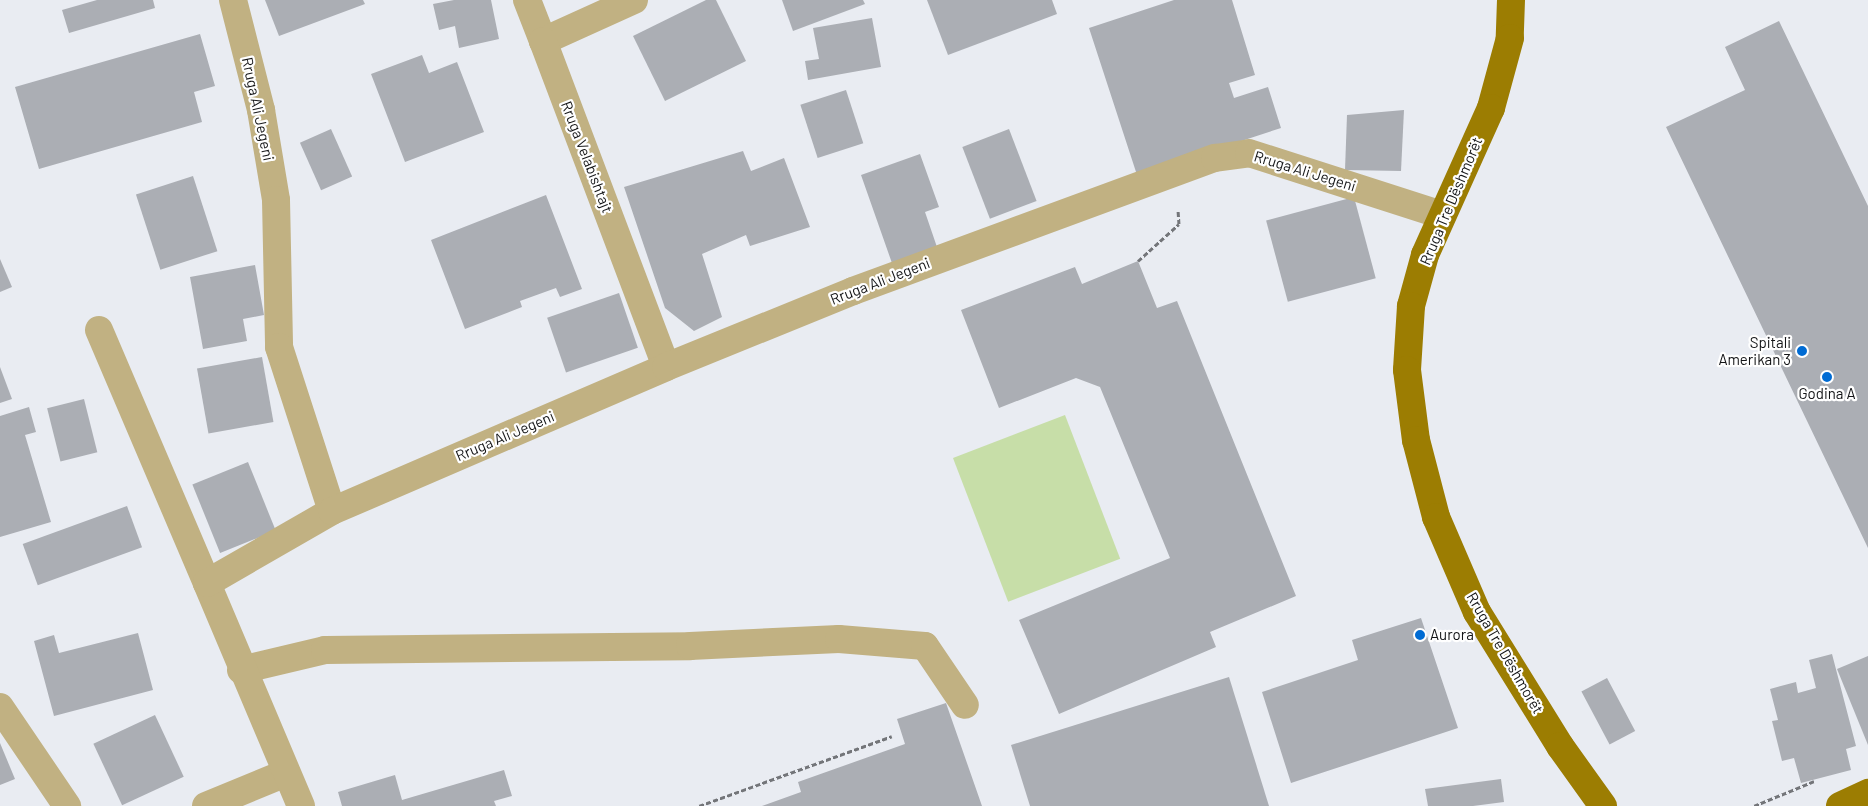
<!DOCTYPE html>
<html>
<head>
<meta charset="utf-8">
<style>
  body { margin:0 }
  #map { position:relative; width:1868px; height:806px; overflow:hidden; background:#e9ecf2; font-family:Barlow,sans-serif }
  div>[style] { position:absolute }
  .green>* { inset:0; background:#c7dea8; transform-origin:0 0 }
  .building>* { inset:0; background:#abaeb4; transform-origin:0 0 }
  .path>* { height:3px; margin-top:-1.5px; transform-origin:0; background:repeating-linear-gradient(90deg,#737579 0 5px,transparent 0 7.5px) }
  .minor>* { height:28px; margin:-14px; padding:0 14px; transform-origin:14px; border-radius:14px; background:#c1b182 }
  .major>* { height:28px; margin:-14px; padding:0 14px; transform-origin:14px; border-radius:14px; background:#9c7d02 }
  .dots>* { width:14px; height:14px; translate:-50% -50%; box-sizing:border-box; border:2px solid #fff; border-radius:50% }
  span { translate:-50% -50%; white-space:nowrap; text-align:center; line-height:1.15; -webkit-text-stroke:4.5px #fff; paint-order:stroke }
  .street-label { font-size:15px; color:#131416 }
  .poi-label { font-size:15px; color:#131416 }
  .right { translate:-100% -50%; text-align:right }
  .left { translate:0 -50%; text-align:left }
</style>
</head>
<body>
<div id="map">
  <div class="green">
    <i style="left:1065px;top:415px;width:154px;height:120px;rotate:69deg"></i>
  </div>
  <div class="building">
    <i style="clip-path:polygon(97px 0,153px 0,155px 8px,69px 33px,62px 10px)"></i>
    <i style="clip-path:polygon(265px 0,363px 0,365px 4px,279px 36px)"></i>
    <i style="clip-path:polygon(454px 0,491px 0,499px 39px,459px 48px,455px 26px,439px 30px,433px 4px)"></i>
    <i style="clip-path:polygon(706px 0,716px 0,746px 61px,665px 101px,633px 36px)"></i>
    <i style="clip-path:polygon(782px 0,863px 0,865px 4px,793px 31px)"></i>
    <i style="clip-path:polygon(927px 0,1052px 0,1057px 14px,948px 55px)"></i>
    <i style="clip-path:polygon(1174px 0,1232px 0,1255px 75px,1229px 83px,1234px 98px,1268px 87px,1281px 128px,1137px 175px,1089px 28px)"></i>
    <i style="clip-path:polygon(872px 18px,881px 67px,808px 80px,805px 61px,819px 59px,813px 28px)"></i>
    <i style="clip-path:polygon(1779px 21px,1868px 206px,1868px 548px,1666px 127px,1745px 90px,1725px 47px)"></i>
    <i style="clip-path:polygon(200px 34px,215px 86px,194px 92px,202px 122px,39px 169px,15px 87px)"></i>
    <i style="clip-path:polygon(422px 55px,429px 73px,457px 62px,484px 132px,405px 162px,371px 74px)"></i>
    <i style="left:846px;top:90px;width:56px;height:48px;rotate:72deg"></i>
    <i style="clip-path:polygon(1404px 110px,1401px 171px,1345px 170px,1347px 115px)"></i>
    <i style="left:331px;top:129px;width:52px;height:34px;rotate:66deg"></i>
    <i style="left:1009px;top:129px;width:77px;height:50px;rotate:69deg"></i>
    <i style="clip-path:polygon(743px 151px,751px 171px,784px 158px,810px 227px,750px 246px,746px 235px,702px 254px,722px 317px,694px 331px,665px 308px,624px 187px)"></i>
    <i style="clip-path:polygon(920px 154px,939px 207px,925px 212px,938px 250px,893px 266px,861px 175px)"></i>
    <i style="left:193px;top:176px;width:79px;height:60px;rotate:72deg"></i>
    <i style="clip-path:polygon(546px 195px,582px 289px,560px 297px,556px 288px,520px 301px,522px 307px,465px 329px,431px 240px)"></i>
    <i style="left:1354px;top:197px;width:84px;height:91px;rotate:75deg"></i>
    <i style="clip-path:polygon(0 259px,12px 287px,0 292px)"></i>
    <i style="clip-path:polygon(1138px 261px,1157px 308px,1177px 301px,1296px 596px,1210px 632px,1216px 647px,1059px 714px,1019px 620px,1170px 558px,1100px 387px,1076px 378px,999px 408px,961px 310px,1075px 267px,1082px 284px)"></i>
    <i style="clip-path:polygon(255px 265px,264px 315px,243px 319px,247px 341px,203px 349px,190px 277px)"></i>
    <i style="left:619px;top:293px;width:58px;height:76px;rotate:71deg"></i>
    <i style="left:262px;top:357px;width:66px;height:66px;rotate:80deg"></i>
    <i style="clip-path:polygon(0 367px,12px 399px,0 403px)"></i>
    <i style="left:84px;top:399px;width:55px;height:38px;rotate:76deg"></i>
    <i style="clip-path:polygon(29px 407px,36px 432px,25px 435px,51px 522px,0 537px,0 416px)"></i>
    <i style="left:248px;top:462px;width:74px;height:60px;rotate:68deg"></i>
    <i style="left:127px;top:506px;width:44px;height:111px;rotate:70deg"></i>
    <i style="clip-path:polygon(1421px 618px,1458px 728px,1291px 783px,1262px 692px,1358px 660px,1352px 640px)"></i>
    <i style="clip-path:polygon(138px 633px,153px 690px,54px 716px,34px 641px,54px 635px,59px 653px)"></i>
    <i style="clip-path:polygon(1832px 654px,1856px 746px,1846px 749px,1851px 770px,1801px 783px,1794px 758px,1782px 761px,1772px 721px,1778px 720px,1770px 689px,1796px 682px,1798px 693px,1816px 688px,1809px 660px)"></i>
    <i style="clip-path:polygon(1868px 656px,1868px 745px,1837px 669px)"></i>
    <i style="clip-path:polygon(1229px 677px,1269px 806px,1030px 806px,1011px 745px)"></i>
    <i style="left:1607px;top:678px;width:60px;height:29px;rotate:62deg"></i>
    <i style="clip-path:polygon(946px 703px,982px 806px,762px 806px,801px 792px,798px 782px,905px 744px,897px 719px)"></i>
    <i style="left:155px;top:715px;width:68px;height:68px;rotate:65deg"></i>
    <i style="clip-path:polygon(0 743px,15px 779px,0 785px)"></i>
    <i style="clip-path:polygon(504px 770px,512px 796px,494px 801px,496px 806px,342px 806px,338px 792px,395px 775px,402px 800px)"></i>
    <i style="clip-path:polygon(1501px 779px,1504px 802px,1473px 806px,1428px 806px,1425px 789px)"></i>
  </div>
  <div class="path">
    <i style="left:1138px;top:261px;width:55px;rotate:-42.1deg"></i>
    <i style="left:1179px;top:224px;width:14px;rotate:-94deg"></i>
    <i style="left:699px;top:806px;width:205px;rotate:-19.9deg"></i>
    <i style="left:1754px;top:806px;width:65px;rotate:-22.6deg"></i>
  </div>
  <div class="minor">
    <i style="left:233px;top:0;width:114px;rotate:75.7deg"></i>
    <i style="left:261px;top:110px;width:91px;rotate:80.5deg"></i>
    <i style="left:276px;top:200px;width:147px;rotate:88.8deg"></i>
    <i style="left:279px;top:347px;width:172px;rotate:72.1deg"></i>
    <i style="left:527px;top:0;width:44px;rotate:68.7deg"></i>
    <i style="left:634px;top:0;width:100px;rotate:155.7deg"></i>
    <i style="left:543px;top:41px;width:348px;rotate:69.3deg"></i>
    <i style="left:99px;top:330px;width:275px;rotate:66.9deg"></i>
    <i style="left:241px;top:670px;width:86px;rotate:-13.4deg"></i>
    <i style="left:325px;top:650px;width:365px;rotate:-0.6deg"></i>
    <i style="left:690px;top:646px;width:149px;rotate:-2.7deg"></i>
    <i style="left:839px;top:639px;width:86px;rotate:4.7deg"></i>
    <i style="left:925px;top:646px;width:71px;rotate:55.9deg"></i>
    <i style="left:0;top:707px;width:120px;rotate:55.9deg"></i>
    <i style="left:206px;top:806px;width:87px;rotate:-22.4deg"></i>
    <i style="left:301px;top:806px;width:242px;rotate:-112.9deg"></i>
    <i style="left:207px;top:583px;width:144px;rotate:-29.9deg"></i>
    <i style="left:332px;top:511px;width:364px;rotate:-23.3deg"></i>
    <i style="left:666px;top:367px;width:202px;rotate:-22.1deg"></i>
    <i style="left:853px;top:291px;width:386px;rotate:-20.2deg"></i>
    <i style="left:1215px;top:158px;width:34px;rotate:-8deg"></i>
    <i style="left:1249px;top:153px;width:203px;rotate:17.8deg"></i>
  </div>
  <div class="major">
    <i style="left:1511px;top:0;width:38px;rotate:92deg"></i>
    <i style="left:1510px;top:38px;width:73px;rotate:105.2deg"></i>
    <i style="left:1491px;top:108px;width:161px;rotate:114.2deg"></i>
    <i style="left:1425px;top:255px;width:53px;rotate:105.4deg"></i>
    <i style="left:1411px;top:306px;width:64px;rotate:93.6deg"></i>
    <i style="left:1407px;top:370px;width:71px;rotate:82.7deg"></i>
    <i style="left:1416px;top:440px;width:80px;rotate:75.4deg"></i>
    <i style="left:1436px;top:517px;width:103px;rotate:66.7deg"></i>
    <i style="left:1477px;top:612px;width:158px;rotate:58.2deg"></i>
    <i style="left:1560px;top:746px;width:74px;rotate:54.4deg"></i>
    <i style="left:1840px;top:806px;width:31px;rotate:-25deg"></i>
  </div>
  <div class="dots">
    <i style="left:1802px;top:351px;background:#006bd3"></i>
    <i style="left:1827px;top:377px;background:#006bd3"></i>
    <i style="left:1420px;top:635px;background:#006bd3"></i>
  </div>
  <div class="street-label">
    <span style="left:258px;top:109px;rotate:78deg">Rruga Ali Jegeni</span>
    <span style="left:587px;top:157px;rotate:69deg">Rruga Velabishtajt</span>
    <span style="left:1305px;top:171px;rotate:17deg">Rruga Ali Jegeni</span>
    <span style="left:1451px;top:201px;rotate:-67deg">Rruga Tre Dëshmorët</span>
    <span style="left:880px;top:281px;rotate:-21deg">Rruga Ali Jegeni</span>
    <span style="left:505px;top:436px;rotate:-23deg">Rruga Ali Jegeni</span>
    <span style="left:1505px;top:653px;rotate:60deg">Rruga Tre Dëshmorët</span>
  </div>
  <div class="poi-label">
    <span class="right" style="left:1791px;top:351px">Spitali<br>Amerikan 3</span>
    <span style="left:1827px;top:394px">Godina A</span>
    <span class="left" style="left:1430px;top:635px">Aurora</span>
  </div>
</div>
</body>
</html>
